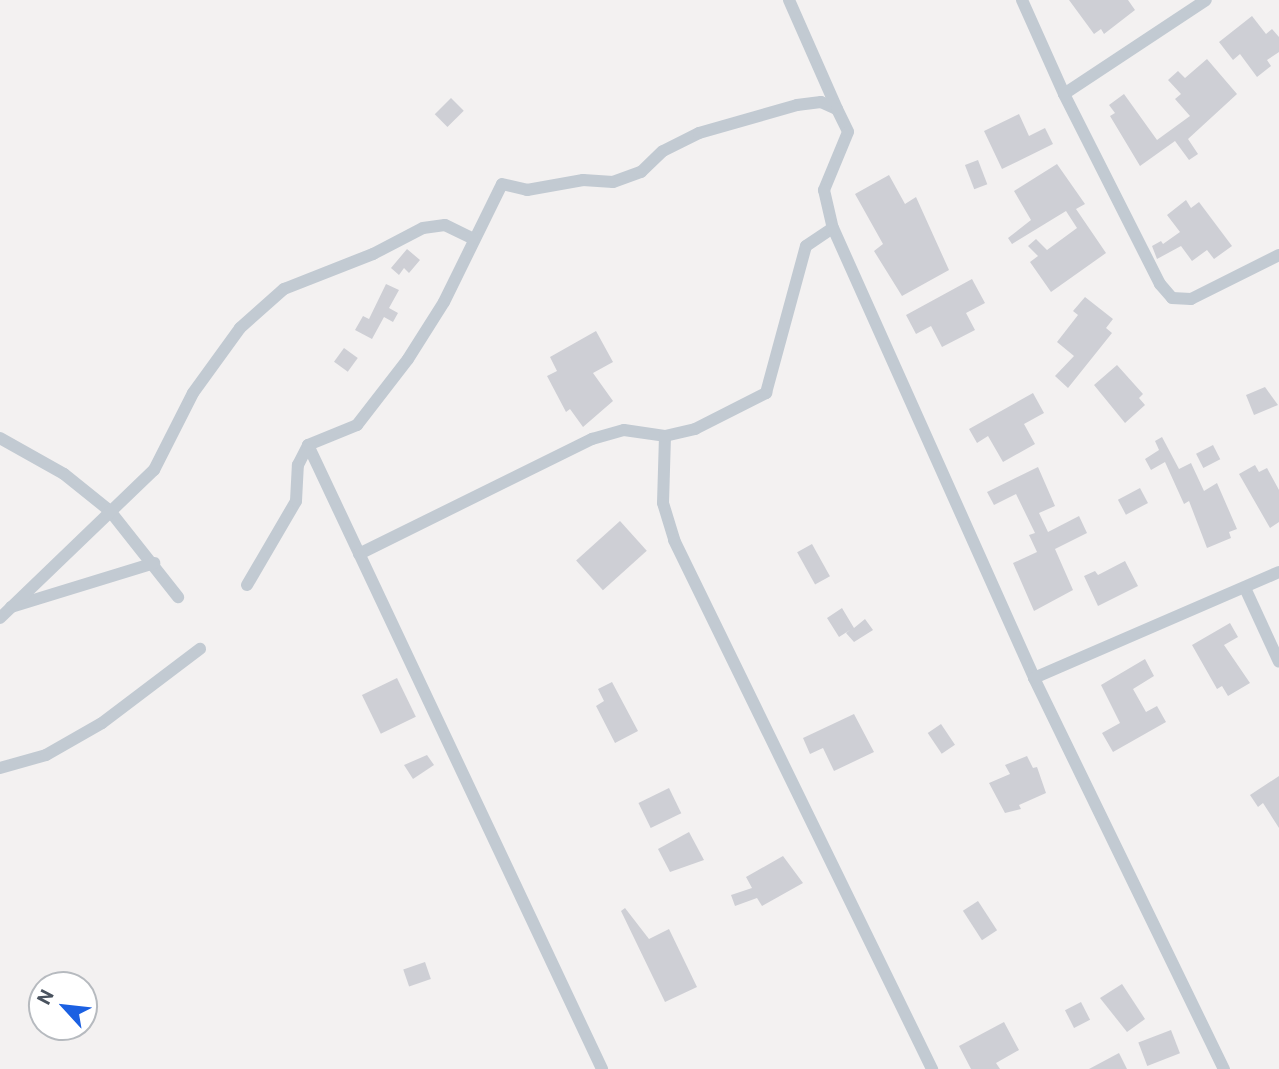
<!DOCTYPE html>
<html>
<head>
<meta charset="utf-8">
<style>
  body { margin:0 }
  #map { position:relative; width:1279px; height:1069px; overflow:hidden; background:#f3f1f1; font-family:Roboto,sans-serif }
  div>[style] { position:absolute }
  .building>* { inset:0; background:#cecfd5; transform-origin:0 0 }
  .minor>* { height:12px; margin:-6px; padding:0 6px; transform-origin:6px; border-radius:6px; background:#c2cad2 }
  span { translate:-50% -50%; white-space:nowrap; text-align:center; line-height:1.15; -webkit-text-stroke:5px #fff; paint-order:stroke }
  .north { position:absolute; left:28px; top:971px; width:70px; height:70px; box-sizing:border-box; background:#fff; border:2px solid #b6babf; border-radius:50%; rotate:297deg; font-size:19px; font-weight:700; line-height:28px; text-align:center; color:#49525e }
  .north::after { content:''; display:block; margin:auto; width:24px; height:32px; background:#1b60e2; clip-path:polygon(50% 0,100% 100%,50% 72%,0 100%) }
</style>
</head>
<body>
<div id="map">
  <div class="building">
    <i style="clip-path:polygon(1069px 0,1128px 0,1135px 10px,1104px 34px,1101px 29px,1094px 34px)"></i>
    <i style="clip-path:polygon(1252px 16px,1266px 34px,1272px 29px,1279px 37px,1279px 52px,1267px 60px,1271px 66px,1257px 77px,1240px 54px,1233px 60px,1219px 42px)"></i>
    <i style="clip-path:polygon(1207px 59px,1237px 94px,1188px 139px,1198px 154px,1189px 160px,1175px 141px,1140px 166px,1110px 116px,1115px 113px,1109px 105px,1124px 94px,1157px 140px,1190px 116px,1175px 99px,1181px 94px,1168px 80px,1178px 71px,1185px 78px)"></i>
    <i style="left:451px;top:98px;width:18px;height:23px;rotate:45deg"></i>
    <i style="clip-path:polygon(1019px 114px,1029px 136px,1045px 128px,1053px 144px,1002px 169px,984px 131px)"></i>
    <i style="left:978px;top:160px;width:26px;height:14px;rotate:69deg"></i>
    <i style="clip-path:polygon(1057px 164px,1085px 204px,1076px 209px,1106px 253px,1051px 292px,1030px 262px,1038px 256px,1028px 246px,1036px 239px,1047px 250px,1077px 228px,1066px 211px,1012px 244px,1008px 238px,1031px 220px,1014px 191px)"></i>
    <i style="clip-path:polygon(889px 175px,905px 204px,916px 197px,949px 270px,902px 296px,874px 251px,883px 244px,855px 194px)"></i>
    <i style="clip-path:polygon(1186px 200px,1191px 208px,1199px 202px,1232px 246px,1214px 259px,1207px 250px,1192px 261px,1181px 246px,1157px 259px,1152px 246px,1161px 241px,1163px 244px,1180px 232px,1167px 215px)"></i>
    <i style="clip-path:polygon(407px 249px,420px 260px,409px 273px,404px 268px,399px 275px,391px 268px)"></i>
    <i style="clip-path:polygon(972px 279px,985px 303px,966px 313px,975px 330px,942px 347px,931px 326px,916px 334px,906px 315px)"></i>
    <i style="clip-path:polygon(386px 284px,399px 290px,389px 308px,398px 313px,393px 322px,384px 317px,372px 339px,355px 330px,363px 316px,369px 319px)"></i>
    <i style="clip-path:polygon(1085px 297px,1113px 319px,1106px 328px,1112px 333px,1068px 388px,1055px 376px,1074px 356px,1057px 342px,1078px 315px,1073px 311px)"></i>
    <i style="clip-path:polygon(596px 331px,613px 362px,593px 373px,613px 401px,583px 427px,570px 409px,566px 412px,547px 376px,557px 371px,550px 357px)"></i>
    <i style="left:344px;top:348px;width:17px;height:17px;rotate:36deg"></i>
    <i style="clip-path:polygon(1117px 365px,1143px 394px,1139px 398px,1145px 405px,1125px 423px,1094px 385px)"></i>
    <i style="clip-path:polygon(1265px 387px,1278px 405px,1254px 415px,1246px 395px)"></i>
    <i style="clip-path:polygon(1033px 393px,1044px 413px,1024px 424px,1035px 444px,1003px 462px,988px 436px,977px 443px,969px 429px)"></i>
    <i style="clip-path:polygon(1162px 437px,1179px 469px,1191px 463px,1204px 491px,1217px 483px,1237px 529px,1229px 532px,1231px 538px,1207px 548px,1189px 501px,1184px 504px,1165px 462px,1151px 470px,1145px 459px,1159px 450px,1155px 441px)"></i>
    <i style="left:1213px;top:445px;width:16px;height:19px;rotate:63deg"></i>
    <i style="clip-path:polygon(1255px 465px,1259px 472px,1267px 468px,1279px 490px,1279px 522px,1270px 528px,1239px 474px)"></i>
    <i style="clip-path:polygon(1038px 467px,1055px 506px,1039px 513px,1048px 532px,1079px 516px,1087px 533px,1055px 549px,1073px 590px,1034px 611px,1013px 563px,1037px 552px,1029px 535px,1035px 533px,1016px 494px,994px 505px,987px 492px)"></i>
    <i style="left:1140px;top:488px;width:17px;height:25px;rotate:62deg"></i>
    <i style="left:620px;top:521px;width:40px;height:59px;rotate:48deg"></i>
    <i style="left:812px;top:544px;width:37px;height:17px;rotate:61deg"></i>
    <i style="clip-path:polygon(1125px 561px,1138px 586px,1098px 606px,1084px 576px,1095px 571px,1098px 575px)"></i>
    <i style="clip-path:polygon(842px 608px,854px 628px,865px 619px,873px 630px,854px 642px,846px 633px,850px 630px,839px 637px,827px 618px)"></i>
    <i style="clip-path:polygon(1230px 623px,1238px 637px,1224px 645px,1250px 683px,1228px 696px,1222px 686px,1217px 689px,1192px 645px)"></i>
    <i style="clip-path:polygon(1145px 659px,1154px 676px,1133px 689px,1146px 712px,1157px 706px,1166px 722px,1113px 752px,1102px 733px,1120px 723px,1101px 685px)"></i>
    <i style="left:397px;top:678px;width:43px;height:39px;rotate:64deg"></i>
    <i style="clip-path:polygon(612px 682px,638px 731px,615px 743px,596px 706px,604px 701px,598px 689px)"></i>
    <i style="clip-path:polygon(854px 714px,874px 752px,834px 771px,823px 748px,810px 754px,803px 738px)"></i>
    <i style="left:941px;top:724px;width:25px;height:16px;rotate:56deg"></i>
    <i style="clip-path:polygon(427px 755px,434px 765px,413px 779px,404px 765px)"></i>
    <i style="clip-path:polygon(1027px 756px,1033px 768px,1037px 767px,1046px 793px,1019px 805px,1021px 809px,1005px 813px,989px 783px,1010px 774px,1005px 765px)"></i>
    <i style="clip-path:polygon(1279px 776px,1279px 828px,1263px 803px,1258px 807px,1250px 795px)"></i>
    <i style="left:669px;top:788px;width:28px;height:34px;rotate:64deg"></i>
    <i style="clip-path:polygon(689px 832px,704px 860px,670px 872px,658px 849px)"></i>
    <i style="clip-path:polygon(783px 856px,803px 883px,762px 906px,757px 898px,735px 906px,731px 895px,752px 888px,746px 877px)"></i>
    <i style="left:978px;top:901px;width:35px;height:18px;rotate:57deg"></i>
    <i style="clip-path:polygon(625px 908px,649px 939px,669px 929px,697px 987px,665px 1002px,621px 911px)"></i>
    <i style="left:425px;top:962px;width:18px;height:23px;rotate:71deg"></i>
    <i style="clip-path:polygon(1122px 984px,1145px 1019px,1127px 1032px,1100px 998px)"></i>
    <i style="left:1081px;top:1002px;width:20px;height:18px;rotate:63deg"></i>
    <i style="clip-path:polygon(1004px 1022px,1019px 1050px,996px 1063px,1000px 1069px,971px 1069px,959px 1046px)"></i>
    <i style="left:1171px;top:1030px;width:25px;height:35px;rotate:69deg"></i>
    <i style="clip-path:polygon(1119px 1053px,1127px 1069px,1089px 1069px)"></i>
  </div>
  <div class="minor">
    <i style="left:789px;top:0;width:119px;rotate:66.2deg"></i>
    <i style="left:1022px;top:0;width:103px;rotate:65.9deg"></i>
    <i style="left:1064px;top:94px;width:213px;rotate:63.2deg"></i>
    <i style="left:1160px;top:284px;width:18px;rotate:49deg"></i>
    <i style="left:1172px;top:298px;width:19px;rotate:3deg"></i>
    <i style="left:1191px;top:299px;width:98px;rotate:-26.6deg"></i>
    <i style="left:1064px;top:94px;width:170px;rotate:-33.5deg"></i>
    <i style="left:665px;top:436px;width:67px;rotate:91.7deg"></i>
    <i style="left:663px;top:503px;width:39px;rotate:73deg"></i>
    <i style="left:674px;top:540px;width:589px;rotate:64deg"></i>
    <i style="left:0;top:438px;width:73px;rotate:29.4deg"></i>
    <i style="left:64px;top:474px;width:59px;rotate:38.8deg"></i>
    <i style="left:110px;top:511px;width:110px;rotate:51.7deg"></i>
    <i style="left:308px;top:445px;width:690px;rotate:64.77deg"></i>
    <i style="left:359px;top:554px;width:260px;rotate:-26.3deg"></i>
    <i style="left:592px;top:439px;width:33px;rotate:-16deg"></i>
    <i style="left:624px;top:430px;width:41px;rotate:8.3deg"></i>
    <i style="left:665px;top:436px;width:31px;rotate:-13deg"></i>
    <i style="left:695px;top:429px;width:80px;rotate:-26.9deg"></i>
    <i style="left:766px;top:393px;width:152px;rotate:-74.8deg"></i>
    <i style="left:806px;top:246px;width:32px;rotate:-34deg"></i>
    <i style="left:247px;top:585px;width:97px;rotate:-59.7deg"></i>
    <i style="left:296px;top:501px;width:36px;rotate:-87deg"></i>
    <i style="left:298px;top:465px;width:22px;rotate:-63deg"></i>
    <i style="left:308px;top:445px;width:53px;rotate:-22.2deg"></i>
    <i style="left:357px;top:425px;width:83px;rotate:-52.3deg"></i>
    <i style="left:408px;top:359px;width:67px;rotate:-57.7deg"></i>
    <i style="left:444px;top:302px;width:131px;rotate:-63.8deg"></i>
    <i style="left:502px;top:184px;width:26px;rotate:13deg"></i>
    <i style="left:527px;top:190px;width:57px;rotate:-10.1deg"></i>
    <i style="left:583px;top:180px;width:30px;rotate:4deg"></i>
    <i style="left:613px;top:182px;width:30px;rotate:-20deg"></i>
    <i style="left:641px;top:172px;width:30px;rotate:-44deg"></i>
    <i style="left:663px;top:151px;width:40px;rotate:-26.6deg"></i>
    <i style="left:699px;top:133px;width:102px;rotate:-15.9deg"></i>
    <i style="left:797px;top:105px;width:24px;rotate:-7deg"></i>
    <i style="left:821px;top:102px;width:17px;rotate:24deg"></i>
    <i style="left:837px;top:109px;width:25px;rotate:64deg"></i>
    <i style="left:848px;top:132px;width:63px;rotate:112.5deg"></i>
    <i style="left:824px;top:190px;width:39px;rotate:77deg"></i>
    <i style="left:833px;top:228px;width:493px;rotate:65.9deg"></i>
    <i style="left:1034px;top:678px;width:435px;rotate:64.1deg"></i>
    <i style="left:1245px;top:588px;width:81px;rotate:65.3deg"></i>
    <i style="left:11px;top:607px;width:150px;rotate:-17.1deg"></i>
    <i style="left:0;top:618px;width:214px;rotate:-43.9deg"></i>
    <i style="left:154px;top:470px;width:86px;rotate:-63.1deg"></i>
    <i style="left:193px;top:393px;width:80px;rotate:-54.1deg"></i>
    <i style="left:240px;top:328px;width:59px;rotate:-41.6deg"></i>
    <i style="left:284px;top:289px;width:96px;rotate:-21.5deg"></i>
    <i style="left:373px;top:254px;width:56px;rotate:-27.5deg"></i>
    <i style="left:423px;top:228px;width:22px;rotate:-8deg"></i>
    <i style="left:445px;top:225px;width:30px;rotate:26deg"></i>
    <i style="left:1034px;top:678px;width:267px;rotate:-23.4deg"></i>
    <i style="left:0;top:768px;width:48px;rotate:-15.8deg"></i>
    <i style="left:46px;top:755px;width:64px;rotate:-29.7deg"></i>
    <i style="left:102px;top:723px;width:123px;rotate:-37.1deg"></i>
  </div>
  <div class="north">N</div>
</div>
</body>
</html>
